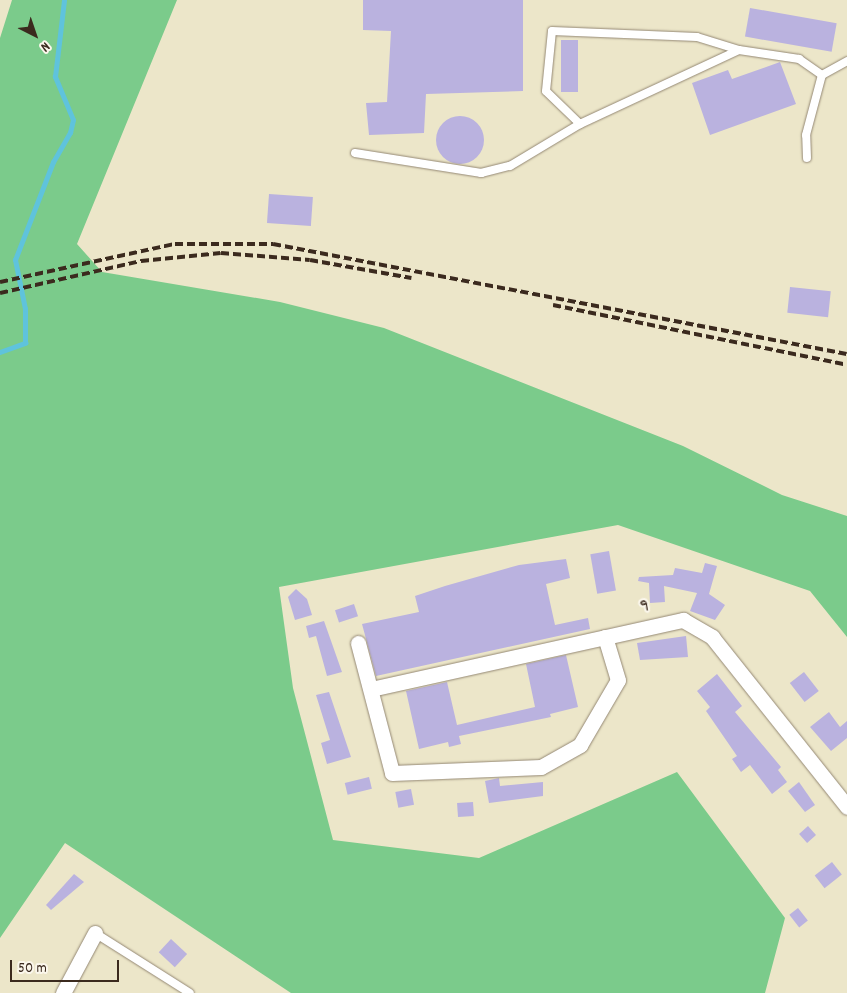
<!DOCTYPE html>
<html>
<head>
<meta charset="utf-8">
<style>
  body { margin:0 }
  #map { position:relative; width:847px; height:993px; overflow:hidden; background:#ece6c9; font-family:Dekko,sans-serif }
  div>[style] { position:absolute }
  .green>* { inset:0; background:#7bcb8b }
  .stream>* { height:4.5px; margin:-2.25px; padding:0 2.25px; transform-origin:2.25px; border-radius:2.25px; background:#5fc3dc }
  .building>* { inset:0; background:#bab2df; transform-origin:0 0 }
  .round { border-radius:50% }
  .roads { filter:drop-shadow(0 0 1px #948874) drop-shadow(0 0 1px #948874) }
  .service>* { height:8px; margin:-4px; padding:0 4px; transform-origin:4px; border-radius:4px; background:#fff }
  .minor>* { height:15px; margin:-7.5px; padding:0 7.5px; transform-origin:7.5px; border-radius:7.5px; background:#fff }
  .rail>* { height:4px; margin-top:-2px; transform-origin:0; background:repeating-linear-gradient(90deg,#3b2a1e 0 8px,transparent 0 12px) }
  span { translate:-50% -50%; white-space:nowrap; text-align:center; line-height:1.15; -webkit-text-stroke:4.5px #fbf7ec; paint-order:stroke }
  .street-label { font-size:19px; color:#3b2a1e }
  .north { position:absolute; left:10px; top:10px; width:50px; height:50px; -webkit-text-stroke:4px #fbf7ec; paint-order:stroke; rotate:139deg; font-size:14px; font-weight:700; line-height:20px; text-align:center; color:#3b2a1e }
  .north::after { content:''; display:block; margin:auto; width:18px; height:22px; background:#3b2a1e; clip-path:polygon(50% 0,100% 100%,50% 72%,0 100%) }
  .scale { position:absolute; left:10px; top:960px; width:109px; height:22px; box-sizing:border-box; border:2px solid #3b2a1e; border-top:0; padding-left:6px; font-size:15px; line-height:18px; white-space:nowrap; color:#3b2a1e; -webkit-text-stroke:4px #fbf7ec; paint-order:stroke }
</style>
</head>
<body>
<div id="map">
  <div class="green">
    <i style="clip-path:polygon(12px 0,177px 0,77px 244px,102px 272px,280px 302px,384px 328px,683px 446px,782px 495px,847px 516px,847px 637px,810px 591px,618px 525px,279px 587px,293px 688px,333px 840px,479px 858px,677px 772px,785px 918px,765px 993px,291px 993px,65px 843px,0 938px,0 38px)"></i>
  </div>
  <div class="stream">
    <i style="left:0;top:352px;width:27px;rotate:-20deg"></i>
    <i style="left:25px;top:343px;width:34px;rotate:-90deg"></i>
    <i style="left:25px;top:309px;width:50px;rotate:-101.5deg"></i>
    <i style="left:15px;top:260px;width:105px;rotate:-68.8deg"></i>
    <i style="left:53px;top:162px;width:34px;rotate:-60deg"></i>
    <i style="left:70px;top:133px;width:13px;rotate:-77deg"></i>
    <i style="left:73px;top:120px;width:47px;rotate:-112.7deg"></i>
    <i style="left:55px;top:77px;width:78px;rotate:-83.3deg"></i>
  </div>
  <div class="building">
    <i style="clip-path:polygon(363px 0,523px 0,523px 91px,426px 94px,424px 133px,369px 135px,366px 103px,387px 102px,391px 31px,363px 30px)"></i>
    <i style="left:750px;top:8px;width:88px;height:29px;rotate:10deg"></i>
    <i style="left:578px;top:40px;width:52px;height:17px;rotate:90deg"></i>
    <i style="clip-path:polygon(780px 62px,796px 104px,710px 135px,692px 83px,728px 70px,732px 79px)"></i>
    <i class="round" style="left:436px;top:116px;width:48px;height:48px"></i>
    <i style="left:269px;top:194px;width:44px;height:29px;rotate:4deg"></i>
    <i style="left:790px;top:287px;width:41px;height:26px;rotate:6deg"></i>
    <i style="left:609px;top:551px;width:40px;height:19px;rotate:80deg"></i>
    <i style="clip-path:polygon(566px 559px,570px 578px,546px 584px,555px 625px,588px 618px,590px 629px,376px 676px,362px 624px,419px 612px,415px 596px,445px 586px,519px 565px)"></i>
    <i style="clip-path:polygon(705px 563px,717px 566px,709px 594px,725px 605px,715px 620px,690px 611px,697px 593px,664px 586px,665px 602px,650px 603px,649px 583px,638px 581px,639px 577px,673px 575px,675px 568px,702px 573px)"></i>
    <i style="clip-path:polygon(296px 589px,307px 599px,312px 615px,295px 620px,288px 597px)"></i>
    <i style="left:354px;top:604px;width:13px;height:20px;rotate:72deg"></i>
    <i style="clip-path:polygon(324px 621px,342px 672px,327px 676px,316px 636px,309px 638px,306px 626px)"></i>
    <i style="clip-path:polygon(686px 636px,688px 657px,640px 660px,637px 643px)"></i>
    <i style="clip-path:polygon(566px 655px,578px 707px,550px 714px,551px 717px,459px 736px,461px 744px,449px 747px,448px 742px,419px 749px,406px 691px,447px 682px,457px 725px,535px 707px,526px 664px)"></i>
    <i style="left:804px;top:672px;width:24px;height:18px;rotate:52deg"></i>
    <i style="clip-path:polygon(717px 674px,742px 706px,735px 712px,781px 767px,778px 770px,787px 782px,772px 794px,750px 765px,741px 772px,732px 759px,737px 756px,706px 711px,710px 707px,697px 691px)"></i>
    <i style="clip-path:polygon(329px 692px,351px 757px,327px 764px,321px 743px,330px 740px,316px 695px)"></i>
    <i style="clip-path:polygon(829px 712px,840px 727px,847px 721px,847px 738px,831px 751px,810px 727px)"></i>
    <i style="left:369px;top:777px;width:12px;height:25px;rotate:76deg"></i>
    <i style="clip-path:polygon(499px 778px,500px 786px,543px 782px,543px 796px,489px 803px,485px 781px)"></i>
    <i style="clip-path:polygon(799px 782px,815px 805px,805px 812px,788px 791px)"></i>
    <i style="left:411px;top:789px;width:16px;height:16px;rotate:79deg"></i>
    <i style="left:473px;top:802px;width:14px;height:16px;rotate:86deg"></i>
    <i style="left:808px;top:826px;width:12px;height:12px;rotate:48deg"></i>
    <i style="left:832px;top:862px;width:16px;height:22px;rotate:52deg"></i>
    <i style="clip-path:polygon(74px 874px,84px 882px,51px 910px,46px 905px)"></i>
    <i style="left:798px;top:908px;width:16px;height:11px;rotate:52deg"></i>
    <i style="left:171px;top:939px;width:22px;height:18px;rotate:43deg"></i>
  </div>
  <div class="roads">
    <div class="service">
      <i style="left:580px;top:124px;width:47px;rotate:-135.9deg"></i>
      <i style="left:546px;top:91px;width:60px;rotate:-84.3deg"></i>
      <i style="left:552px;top:31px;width:145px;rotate:2.4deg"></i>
      <i style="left:697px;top:37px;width:44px;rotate:17.2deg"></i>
      <i style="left:355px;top:153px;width:128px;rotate:9deg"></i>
      <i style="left:481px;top:173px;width:30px;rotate:-14deg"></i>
      <i style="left:510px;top:166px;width:82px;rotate:-31deg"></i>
      <i style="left:580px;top:124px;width:175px;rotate:-25deg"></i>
      <i style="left:739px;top:50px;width:61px;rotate:8.5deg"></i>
      <i style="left:799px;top:59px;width:28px;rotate:35deg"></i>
      <i style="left:822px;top:75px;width:29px;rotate:-29deg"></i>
      <i style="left:807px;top:158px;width:23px;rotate:-92deg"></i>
      <i style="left:806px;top:135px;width:62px;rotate:-75.1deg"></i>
      <i style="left:95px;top:933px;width:112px;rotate:32.3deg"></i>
    </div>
    <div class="minor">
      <i style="left:358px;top:643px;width:134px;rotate:75.3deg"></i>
      <i style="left:392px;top:773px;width:149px;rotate:-2.3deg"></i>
      <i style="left:541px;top:767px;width:45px;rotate:-29.4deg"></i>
      <i style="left:580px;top:745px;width:75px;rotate:-59.7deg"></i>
      <i style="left:618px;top:680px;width:45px;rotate:-106.8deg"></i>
      <i style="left:371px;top:689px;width:320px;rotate:-12.5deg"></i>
      <i style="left:683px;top:620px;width:34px;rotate:30deg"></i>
      <i style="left:712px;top:637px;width:217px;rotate:51.5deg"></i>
      <i style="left:63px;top:993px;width:68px;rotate:-61.9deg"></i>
    </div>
  </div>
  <div class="rail">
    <i style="left:0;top:282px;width:179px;rotate:-12.3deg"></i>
    <i style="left:175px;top:244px;width:98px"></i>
    <i style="left:273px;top:244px;width:584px;rotate:10.85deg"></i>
    <i style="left:0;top:293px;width:145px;rotate:-12.8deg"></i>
    <i style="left:141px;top:261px;width:80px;rotate:-5.7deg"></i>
    <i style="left:221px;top:253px;width:89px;rotate:4.5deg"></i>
    <i style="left:310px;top:260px;width:103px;rotate:10.1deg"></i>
    <i style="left:553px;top:305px;width:300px;rotate:11.5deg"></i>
  </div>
  <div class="street-label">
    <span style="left:645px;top:608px;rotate:-12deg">9</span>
  </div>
  <div class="north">N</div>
  <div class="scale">50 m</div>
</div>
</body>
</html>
